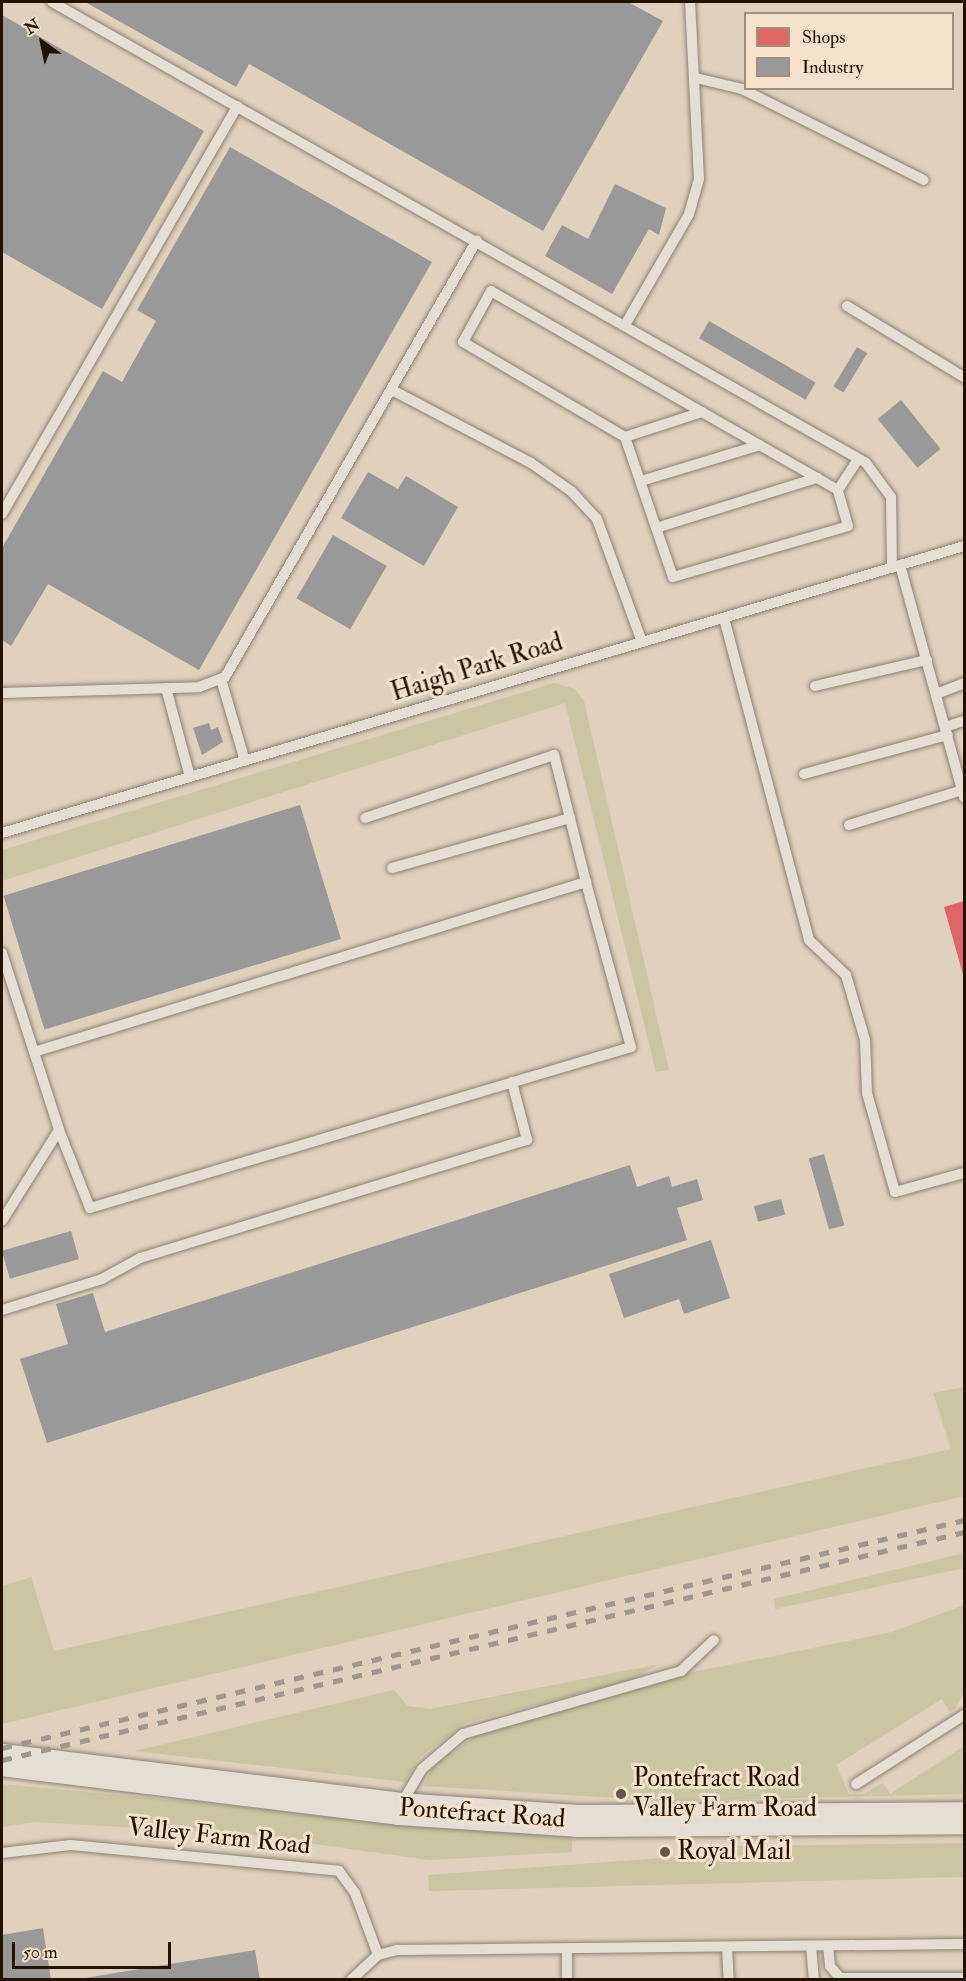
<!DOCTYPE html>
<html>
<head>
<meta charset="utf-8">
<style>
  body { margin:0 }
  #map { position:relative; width:966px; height:1981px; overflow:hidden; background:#dfd1bc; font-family:"IM FELL Double Pica",serif }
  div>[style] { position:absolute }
  .green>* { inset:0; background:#c9c6a1 }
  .shops>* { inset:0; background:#e06666 }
  .industry>* { inset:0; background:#999; transform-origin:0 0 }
  .roads { filter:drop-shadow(0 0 2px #8c8274) drop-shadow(0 0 2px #8c8274) }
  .service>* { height:10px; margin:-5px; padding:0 5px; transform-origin:5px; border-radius:5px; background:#e5ded4 }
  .secondary>* { height:32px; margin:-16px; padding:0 16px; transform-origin:16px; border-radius:16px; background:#e5ded4 }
  .rail>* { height:4.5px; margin-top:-2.25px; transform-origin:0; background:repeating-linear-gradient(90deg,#9f988e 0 10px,transparent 0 20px) }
  .dots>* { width:16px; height:16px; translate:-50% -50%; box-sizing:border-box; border:3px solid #f4e3ca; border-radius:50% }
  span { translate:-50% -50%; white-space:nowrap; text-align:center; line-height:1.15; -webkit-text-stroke:6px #f4e3ca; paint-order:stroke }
  .street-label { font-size:26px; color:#241200 }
  .poi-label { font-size:26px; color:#241200 }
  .left { translate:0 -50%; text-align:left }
  .frame { position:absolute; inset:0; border:3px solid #241200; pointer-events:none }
  .legend { position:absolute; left:744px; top:12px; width:210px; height:78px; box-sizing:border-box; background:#f4e3ca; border:2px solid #a18f79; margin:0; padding:8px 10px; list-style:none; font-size:18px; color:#241200 }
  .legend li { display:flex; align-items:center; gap:12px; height:30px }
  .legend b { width:30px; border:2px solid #a18f79 }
  .north { position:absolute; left:12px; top:12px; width:60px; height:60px; -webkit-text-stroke:4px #f4e3ca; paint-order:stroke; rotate:327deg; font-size:16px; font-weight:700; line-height:24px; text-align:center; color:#241200 }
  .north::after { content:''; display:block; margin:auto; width:21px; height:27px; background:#241200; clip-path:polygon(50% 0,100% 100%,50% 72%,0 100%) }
  .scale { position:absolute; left:12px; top:1942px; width:159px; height:27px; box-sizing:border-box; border:3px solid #241200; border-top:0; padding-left:8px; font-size:18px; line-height:21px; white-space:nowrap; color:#241200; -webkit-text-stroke:4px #f4e3ca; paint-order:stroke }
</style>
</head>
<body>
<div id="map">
  <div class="green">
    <i style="clip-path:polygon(554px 683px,575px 689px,584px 701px,669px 1070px,656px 1072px,565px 703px,2px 881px,2px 850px)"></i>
    <i style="clip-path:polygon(964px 1387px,964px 1496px,2px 1724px,2px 1586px,31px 1577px,54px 1651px,951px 1449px,933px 1393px)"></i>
    <i style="clip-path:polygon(964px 1553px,964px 1568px,775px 1609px,774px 1599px)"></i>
    <i style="clip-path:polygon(964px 1605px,964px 1691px,956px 1708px,950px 1712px,942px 1699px,836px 1765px,849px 1794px,863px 1794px,883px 1783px,890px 1794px,964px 1746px,964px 1794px,666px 1801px,424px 1786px,432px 1767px,474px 1737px,693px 1672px,892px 1632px)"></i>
    <i style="clip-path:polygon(660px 1664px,631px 1680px,466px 1723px,420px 1757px,405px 1782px,134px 1751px,394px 1690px,408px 1706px,430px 1709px)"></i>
    <i style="clip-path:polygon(2px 1784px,572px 1838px,572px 1852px,429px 1860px,244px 1834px,34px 1822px,2px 1827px)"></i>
    <i style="clip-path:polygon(964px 1843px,964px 1877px,429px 1891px,428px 1875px,718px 1854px,736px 1846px)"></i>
  </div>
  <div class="shops">
    <i style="clip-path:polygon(964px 901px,964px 978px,944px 907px)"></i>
  </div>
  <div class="industry">
    <i style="clip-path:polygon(85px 2px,628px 2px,663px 21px,543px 231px,249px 64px,236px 87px)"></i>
    <i style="clip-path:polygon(2px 15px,204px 131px,102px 309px,2px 252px)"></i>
    <i style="clip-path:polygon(230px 147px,432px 262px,199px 670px,48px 584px,11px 646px,2px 640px,2px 548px,103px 371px,122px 382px,156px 321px,137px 310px)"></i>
    <i style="clip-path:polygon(615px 184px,666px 208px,659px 235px,649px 229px,612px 294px,545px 256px,562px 225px,588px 239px)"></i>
    <i style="left:709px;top:321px;width:123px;height:20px;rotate:30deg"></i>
    <i style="left:857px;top:347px;width:12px;height:46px;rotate:31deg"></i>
    <i style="left:901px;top:400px;width:63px;height:30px;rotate:51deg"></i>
    <i style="clip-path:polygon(368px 472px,398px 489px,406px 476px,458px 507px,424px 566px,341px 518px)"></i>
    <i style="left:333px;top:535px;width:62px;height:73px;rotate:30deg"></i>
    <i style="clip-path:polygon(209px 723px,211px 730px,218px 727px,223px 742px,202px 755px,193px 728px)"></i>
    <i style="left:300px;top:805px;width:140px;height:310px;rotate:73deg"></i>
    <i style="left:824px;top:1154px;width:74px;height:16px;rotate:74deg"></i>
    <i style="clip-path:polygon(630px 1165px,637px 1187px,669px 1176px,672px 1187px,697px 1179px,703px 1200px,677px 1208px,687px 1240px,47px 1443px,20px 1359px,68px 1344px,56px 1304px,93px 1293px,105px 1332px)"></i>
    <i style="left:781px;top:1199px;width:16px;height:28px;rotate:75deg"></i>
    <i style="left:71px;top:1231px;width:29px;height:72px;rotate:74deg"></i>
    <i style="clip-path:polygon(711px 1240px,730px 1298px,684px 1314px,679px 1299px,624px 1318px,609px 1274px)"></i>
    <i style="clip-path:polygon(43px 1928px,51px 1980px,2px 1980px,2px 1935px)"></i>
    <i style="clip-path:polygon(255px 1950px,260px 1980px,85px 1980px,85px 1978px)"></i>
  </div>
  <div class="roads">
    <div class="service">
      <i style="left:52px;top:2px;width:935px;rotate:29.52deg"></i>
      <i style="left:866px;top:463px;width:42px;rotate:53.7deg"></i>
      <i style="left:891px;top:497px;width:71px;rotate:89.2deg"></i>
      <i style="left:696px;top:78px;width:47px;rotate:13.4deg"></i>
      <i style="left:742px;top:89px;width:203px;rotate:26.6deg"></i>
      <i style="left:847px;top:306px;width:137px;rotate:31.3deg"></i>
      <i style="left:625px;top:325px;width:128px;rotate:-60deg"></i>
      <i style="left:689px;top:214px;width:36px;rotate:-74deg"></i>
      <i style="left:699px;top:179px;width:177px;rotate:-92.9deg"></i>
      <i style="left:392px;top:390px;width:157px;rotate:27.7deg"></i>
      <i style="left:531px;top:463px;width:49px;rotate:35deg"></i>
      <i style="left:571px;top:491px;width:38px;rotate:47deg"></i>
      <i style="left:597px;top:519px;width:131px;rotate:69.9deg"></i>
      <i style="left:625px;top:437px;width:81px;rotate:-18deg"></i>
      <i style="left:641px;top:481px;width:124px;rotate:-16.8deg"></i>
      <i style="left:838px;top:490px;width:400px;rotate:-150.2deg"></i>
      <i style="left:491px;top:291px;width:58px;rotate:118.8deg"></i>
      <i style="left:463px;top:342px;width:188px;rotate:30.4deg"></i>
      <i style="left:625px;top:437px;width:148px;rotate:71.1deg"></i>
      <i style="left:673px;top:577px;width:182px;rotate:-16.2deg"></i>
      <i style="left:848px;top:526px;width:37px;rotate:-106deg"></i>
      <i style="left:838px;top:490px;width:37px;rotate:-57deg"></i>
      <i style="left:2px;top:514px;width:471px;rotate:-60deg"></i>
      <i style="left:656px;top:528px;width:169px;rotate:-17.3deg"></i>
      <i style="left:900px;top:565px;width:241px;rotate:74.6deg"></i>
      <i style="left:724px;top:618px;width:333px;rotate:75.2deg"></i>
      <i style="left:809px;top:940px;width:51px;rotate:43.4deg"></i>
      <i style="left:846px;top:975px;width:68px;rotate:73.7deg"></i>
      <i style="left:865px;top:1040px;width:53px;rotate:87.8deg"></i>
      <i style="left:867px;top:1093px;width:103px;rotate:74.2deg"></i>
      <i style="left:895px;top:1192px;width:72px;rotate:-15.4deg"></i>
      <i style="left:221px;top:679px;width:85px;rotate:73.7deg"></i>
      <i style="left:815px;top:686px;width:115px;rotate:-13.1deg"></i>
      <i style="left:166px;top:688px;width:92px;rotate:74.9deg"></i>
      <i style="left:2px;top:693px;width:197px;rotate:-1.7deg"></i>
      <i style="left:199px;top:687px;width:28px;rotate:-21deg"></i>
      <i style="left:225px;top:677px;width:504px;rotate:-60.03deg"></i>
      <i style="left:936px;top:694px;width:30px;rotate:-21deg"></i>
      <i style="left:945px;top:727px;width:20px;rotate:-18deg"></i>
      <i style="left:804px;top:774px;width:149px;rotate:-15.2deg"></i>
      <i style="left:849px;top:825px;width:119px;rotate:-17.1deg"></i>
      <i style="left:2px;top:833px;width:1004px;rotate:-16.61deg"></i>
      <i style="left:392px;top:868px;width:185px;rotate:-15.7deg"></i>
      <i style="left:2px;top:953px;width:186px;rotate:72.1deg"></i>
      <i style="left:59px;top:1130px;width:107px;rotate:122.1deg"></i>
      <i style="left:34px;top:1052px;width:578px;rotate:-17.12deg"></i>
      <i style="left:586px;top:882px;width:131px;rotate:-104.1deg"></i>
      <i style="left:554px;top:755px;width:199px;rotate:161.6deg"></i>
      <i style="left:59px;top:1130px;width:84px;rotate:68.3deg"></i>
      <i style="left:90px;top:1208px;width:564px;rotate:-16.57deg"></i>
      <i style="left:631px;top:1047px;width:171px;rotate:-105.3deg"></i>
      <i style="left:2px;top:1310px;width:105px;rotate:-17.2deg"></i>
      <i style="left:102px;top:1279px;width:43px;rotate:-28.9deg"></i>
      <i style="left:140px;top:1258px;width:405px;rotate:-17deg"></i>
      <i style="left:527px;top:1140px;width:60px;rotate:-104.5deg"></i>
      <i style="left:856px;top:1784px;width:128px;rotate:-32.6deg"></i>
      <i style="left:400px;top:1806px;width:43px;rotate:-59.3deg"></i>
      <i style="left:422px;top:1769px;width:54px;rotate:-40.5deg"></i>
      <i style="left:463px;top:1734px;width:227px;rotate:-16.1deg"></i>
      <i style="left:681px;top:1671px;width:45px;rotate:-43.2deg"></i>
      <i style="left:2px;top:1853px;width:69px;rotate:-6.6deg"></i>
      <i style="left:71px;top:1845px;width:269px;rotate:5.5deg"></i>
      <i style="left:339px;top:1871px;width:27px;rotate:54deg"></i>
      <i style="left:355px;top:1893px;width:66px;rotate:69.6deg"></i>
      <i style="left:811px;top:1946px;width:34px;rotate:85deg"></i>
      <i style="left:828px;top:1946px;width:20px;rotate:84deg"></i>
      <i style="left:830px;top:1966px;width:16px;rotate:50deg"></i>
      <i style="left:840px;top:1978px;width:124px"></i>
      <i style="left:727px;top:1947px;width:33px;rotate:87deg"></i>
      <i style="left:567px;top:1949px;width:31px;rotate:90deg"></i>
      <i style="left:351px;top:1980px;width:37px;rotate:-43deg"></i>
      <i style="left:378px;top:1955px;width:20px;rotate:-15deg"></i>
      <i style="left:397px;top:1950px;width:567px;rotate:-0.61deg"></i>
    </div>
    <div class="secondary">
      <i style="left:2px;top:1760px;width:400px;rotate:7deg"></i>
      <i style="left:399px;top:1809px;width:179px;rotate:3.8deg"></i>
      <i style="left:578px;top:1821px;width:386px;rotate:-0.4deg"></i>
    </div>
  </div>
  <div class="rail">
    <i style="left:2px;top:1748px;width:989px;rotate:-13.33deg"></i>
    <i style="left:2px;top:1760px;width:989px;rotate:-13.33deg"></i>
  </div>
  <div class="dots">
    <i style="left:621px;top:1794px;background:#655542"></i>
    <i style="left:665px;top:1852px;background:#655542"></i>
  </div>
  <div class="street-label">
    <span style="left:477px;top:668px;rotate:-17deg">Haigh Park Road</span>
    <span style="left:482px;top:1814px;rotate:4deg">Pontefract Road</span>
    <span style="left:219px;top:1837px;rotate:6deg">Valley Farm Road</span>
  </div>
  <div class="poi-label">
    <span class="left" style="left:633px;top:1794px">Pontefract Road<br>Valley Farm Road</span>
    <span class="left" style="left:677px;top:1852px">Royal Mail</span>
  </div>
  <div class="frame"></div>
  <ul class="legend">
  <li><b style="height:16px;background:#e06666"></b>Shops</li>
  <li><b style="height:16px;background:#999"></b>Industry</li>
  </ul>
  <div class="north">N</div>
  <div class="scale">50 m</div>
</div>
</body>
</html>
